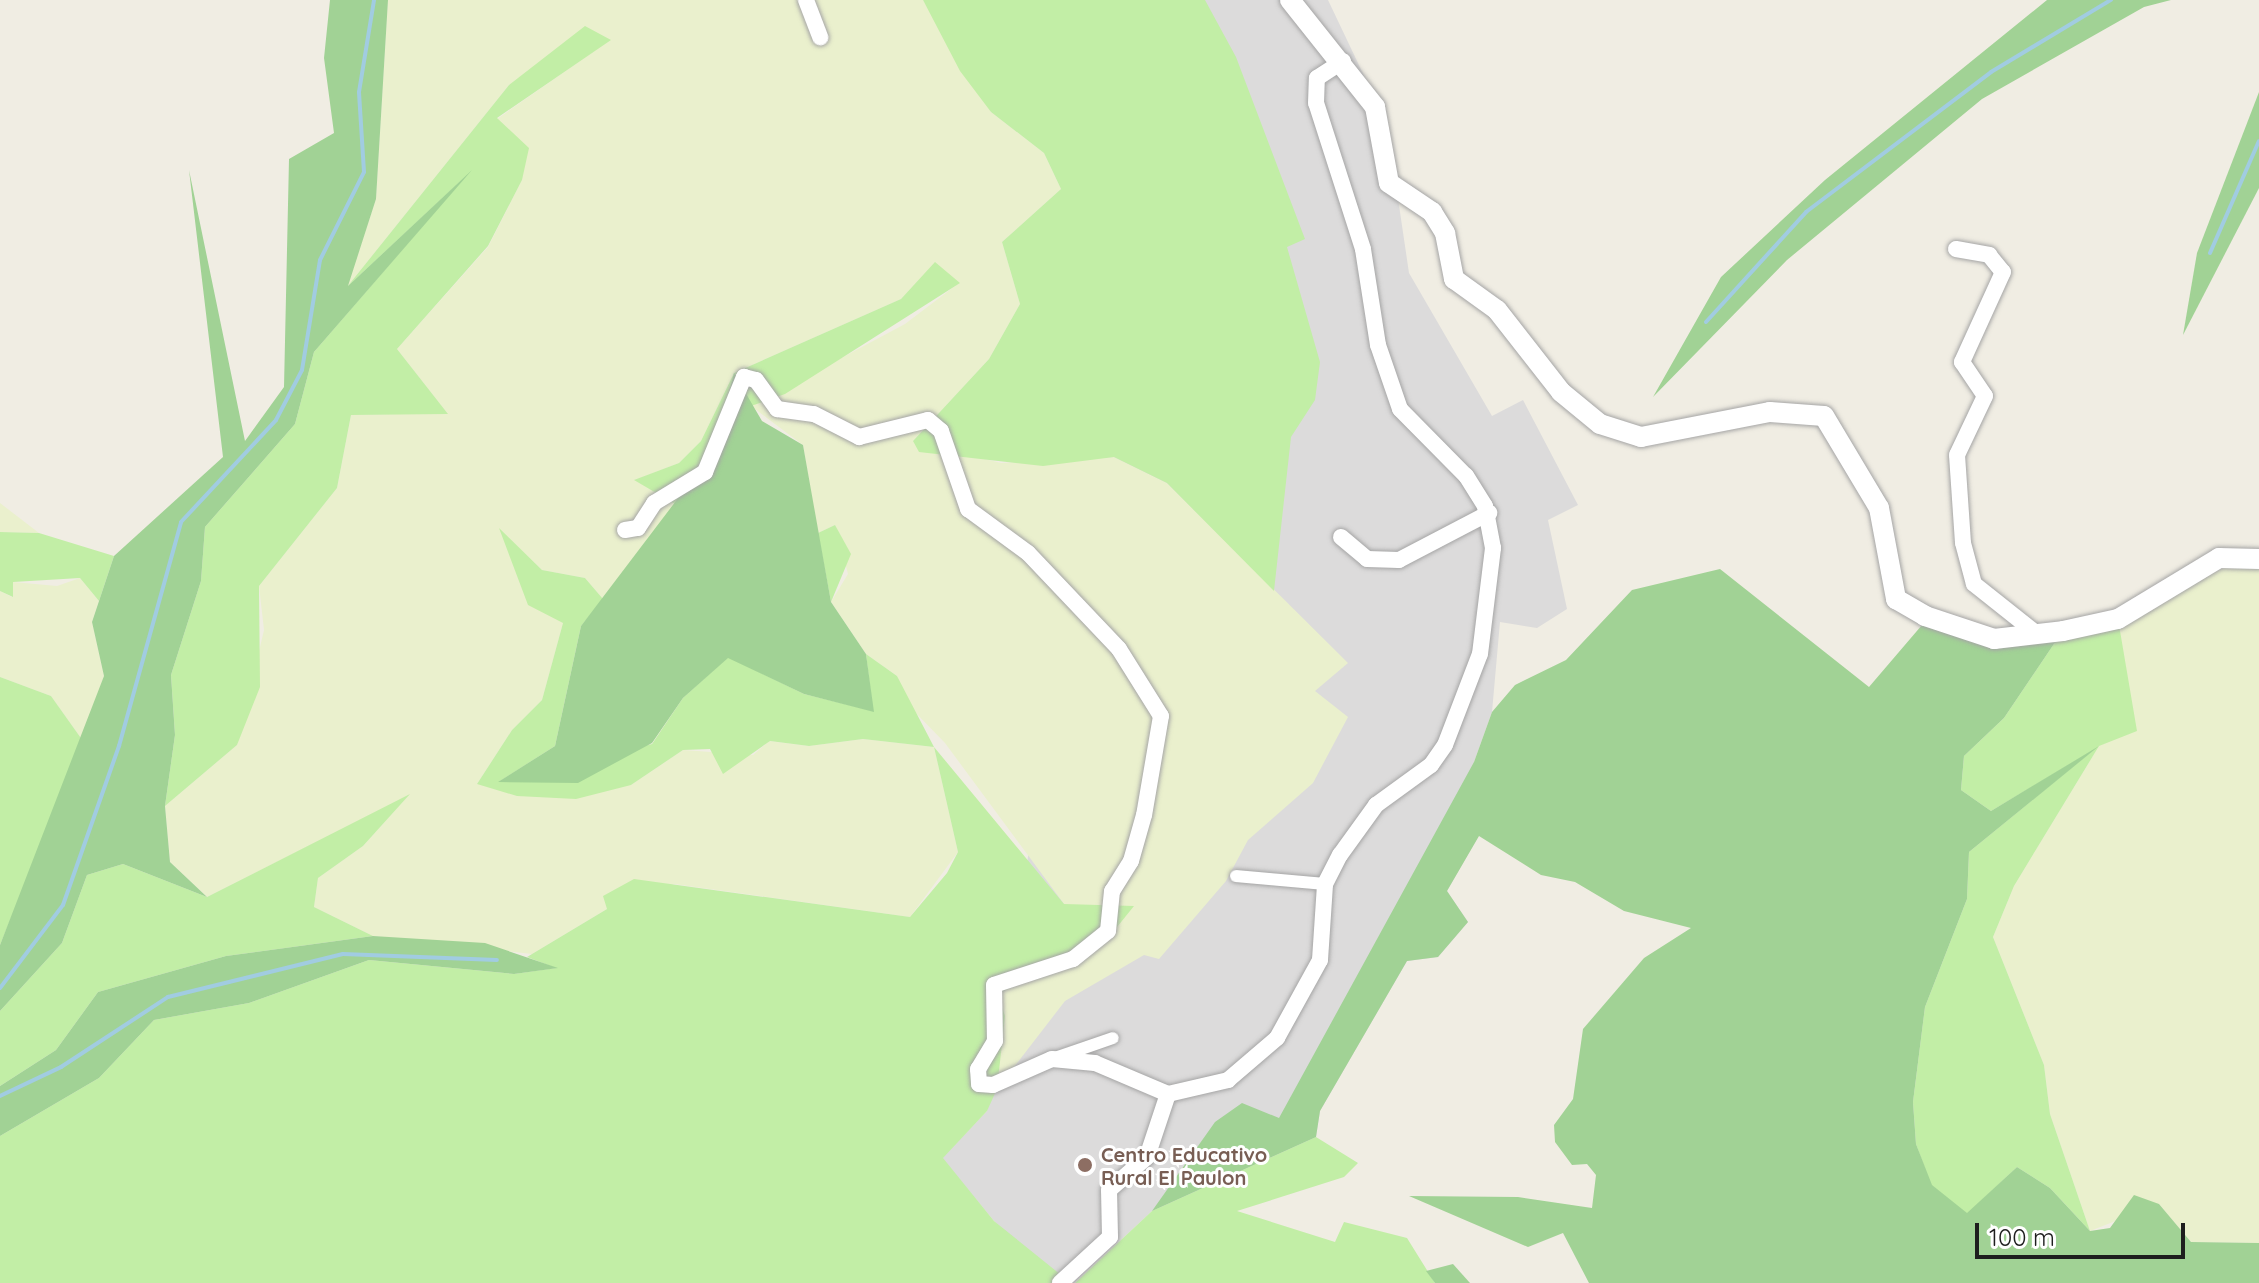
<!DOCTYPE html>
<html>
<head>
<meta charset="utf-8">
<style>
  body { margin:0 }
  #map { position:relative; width:2259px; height:1283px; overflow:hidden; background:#f0ede3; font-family:Quicksand,sans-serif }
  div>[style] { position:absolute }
  .residential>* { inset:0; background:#dcdbdb }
  .farmland>* { inset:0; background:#eaf0cd }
  .grass>* { inset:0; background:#c2eea6 }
  .forest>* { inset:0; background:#a1d295 }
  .stream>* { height:4px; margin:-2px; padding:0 2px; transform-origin:2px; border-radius:2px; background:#a1cce1 }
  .roads { filter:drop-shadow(0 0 2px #a5a5a5) drop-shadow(0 0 2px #a5a5a5) }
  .pedestrian>* { height:12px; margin:-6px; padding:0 6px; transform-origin:6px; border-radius:6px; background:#fff }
  .minor>* { height:16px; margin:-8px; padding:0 8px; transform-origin:8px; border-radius:8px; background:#fff }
  .tertiary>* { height:20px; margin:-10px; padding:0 10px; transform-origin:10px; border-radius:10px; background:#fff }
  .dots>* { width:22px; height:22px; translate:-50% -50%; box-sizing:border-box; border:4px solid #fff; border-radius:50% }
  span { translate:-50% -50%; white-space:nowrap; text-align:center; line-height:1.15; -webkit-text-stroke:6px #fff; paint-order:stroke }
  .education-label { font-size:20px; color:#785e54; font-weight:700 }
  .left { translate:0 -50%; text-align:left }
  .scale { position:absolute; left:1975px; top:1223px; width:210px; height:36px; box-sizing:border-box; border:4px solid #1e1e1e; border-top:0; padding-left:10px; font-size:24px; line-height:28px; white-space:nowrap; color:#1e1e1e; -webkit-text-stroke:6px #fff; paint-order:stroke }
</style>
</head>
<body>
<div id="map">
  <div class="residential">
    <i style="clip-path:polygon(1166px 0,1328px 0,1387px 124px,1409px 273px,1492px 416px,1523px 400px,1578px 505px,1548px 520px,1567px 609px,1537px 628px,1500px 622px,1492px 712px,1474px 762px,1479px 835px,1447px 891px,1468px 922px,1438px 957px,1407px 961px,1320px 1111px,1316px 1137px,1152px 1211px,1075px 1283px,1061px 1283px,994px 1221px,942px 1158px,987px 1111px)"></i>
  </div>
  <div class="farmland">
    <i style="clip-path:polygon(388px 0,923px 0,991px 112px,1044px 153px,1061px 189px,1002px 242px,1020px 304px,989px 359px,913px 441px,1001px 463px,1114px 457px,1167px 483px,1348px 663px,1315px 691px,1348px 717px,1313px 783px,1248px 840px,1226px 881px,1159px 959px,1144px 955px,1065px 1001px,997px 1089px,997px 994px,1064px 904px,945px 743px,911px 708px,897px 676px,866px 654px,831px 602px,848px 574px,835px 525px,818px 533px,803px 445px,751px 406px,905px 324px,959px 283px,935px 263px,901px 299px,734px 373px,701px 441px,679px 463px,635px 480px,675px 504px,603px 599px,585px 578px,542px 570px,500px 530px,563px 623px,542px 700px,512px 730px,477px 784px,631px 785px,683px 750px,753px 755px,769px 741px,809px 746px,863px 739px,934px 747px,958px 852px,910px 917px,674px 884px,607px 909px,532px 954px,373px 936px,314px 907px,318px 878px,363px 846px,408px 796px,207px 897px,170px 862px,165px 806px,237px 745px,264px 630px,259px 586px,337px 488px,351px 415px,447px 413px,397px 349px,488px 247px,522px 180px,497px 119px,610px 40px,509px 85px,347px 287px,376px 199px)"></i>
    <i style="clip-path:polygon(0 503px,39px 533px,0 532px)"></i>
    <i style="clip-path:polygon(2236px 562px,2259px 563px,2259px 1243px,2191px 1242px,2159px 1204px,2090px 1231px,2050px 1114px,2044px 1065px,1993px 937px,2014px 886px,2099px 746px,2118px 619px)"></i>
    <i style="clip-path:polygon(80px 578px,99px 601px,92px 622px,104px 676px,83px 741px,51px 696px,0 677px,0 591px,12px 597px,13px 582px,57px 586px)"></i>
  </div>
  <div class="grass">
    <i style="clip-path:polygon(923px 0,1205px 0,1236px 57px,1305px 239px,1287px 247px,1320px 362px,1315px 400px,1291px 437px,1274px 591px,1167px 483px,1114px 457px,1043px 466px,919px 452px,913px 441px,989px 359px,1020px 304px,1002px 242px,1061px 189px,1044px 153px,991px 112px,960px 71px)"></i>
    <i style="clip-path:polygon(585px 26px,611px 40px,497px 118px,529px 148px,522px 180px,488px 246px,397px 349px,448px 414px,351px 415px,337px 488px,259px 586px,260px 687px,237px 745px,165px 806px,175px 735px,171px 675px,201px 581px,205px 527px,295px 424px,314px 352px,464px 178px,347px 287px,509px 85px)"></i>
    <i style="clip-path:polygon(935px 262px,960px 283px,785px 394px,751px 406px,734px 374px,718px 433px,675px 504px,634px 480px,679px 463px,701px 441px,734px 373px,901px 299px)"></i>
    <i style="clip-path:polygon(835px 525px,851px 554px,831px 602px,818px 533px)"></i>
    <i style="clip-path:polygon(499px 528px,542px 570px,585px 578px,603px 599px,581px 626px,555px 746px,500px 781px,652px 744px,683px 698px,728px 657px,804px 694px,873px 711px,866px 654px,897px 676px,934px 747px,1064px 904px,1134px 906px,1109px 937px,998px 994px,1005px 1016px,997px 1089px,987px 1111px,943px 1158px,994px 1221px,1071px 1283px,0 1283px,0 1136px,99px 1078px,154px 1020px,249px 1003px,369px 960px,514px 974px,556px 968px,527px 957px,607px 909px,603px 896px,634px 879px,910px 917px,947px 873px,958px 852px,934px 747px,863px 739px,809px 746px,770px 741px,723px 774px,710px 749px,683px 750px,631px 785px,576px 799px,517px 796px,477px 784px,512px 730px,542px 700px,563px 623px,528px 605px)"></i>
    <i style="clip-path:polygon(0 532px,39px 533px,114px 556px,99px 601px,80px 578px,13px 582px,13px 597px,0 591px)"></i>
    <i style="clip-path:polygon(2118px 619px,2137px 731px,2099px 746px,2014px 886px,1993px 937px,2044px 1065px,2050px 1114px,2090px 1231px,2050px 1188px,2017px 1167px,1967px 1214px,1931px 1185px,1916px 1144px,1913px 1102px,1925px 1007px,1967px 899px,1969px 852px,2092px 751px,1991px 811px,1961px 790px,1964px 756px,2004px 718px,2062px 632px)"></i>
    <i style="clip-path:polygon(0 677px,51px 696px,83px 741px,0 945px)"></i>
    <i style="clip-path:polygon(410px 794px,363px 846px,318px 878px,314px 907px,373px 936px,226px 956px,98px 992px,56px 1050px,0 1086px,0 1011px,62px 943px,87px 875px,123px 864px,207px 897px)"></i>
    <i style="clip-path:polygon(1316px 1137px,1358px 1163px,1344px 1177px,1237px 1211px,1335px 1242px,1344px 1222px,1407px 1238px,1435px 1283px,1075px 1283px,1152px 1211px)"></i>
  </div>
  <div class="forest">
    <i style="clip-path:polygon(330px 0,388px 0,376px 199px,348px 286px,472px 170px,314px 352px,295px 424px,205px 527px,201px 581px,171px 675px,175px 735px,165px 806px,170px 862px,207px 897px,123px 864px,87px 875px,62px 943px,0 1011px,0 945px,104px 676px,92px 622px,114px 556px,223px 457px,189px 170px,245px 441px,284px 387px,289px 159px,334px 133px,324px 58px)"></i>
    <i style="clip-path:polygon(2047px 0,2171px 0,2144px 7px,1982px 99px,1787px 260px,1653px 397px,1721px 277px,1825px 180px)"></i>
    <i style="clip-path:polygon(2259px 92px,2259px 188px,2183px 335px,2197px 253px)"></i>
    <i style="clip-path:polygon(734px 373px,762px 421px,803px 445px,831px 602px,866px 654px,874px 712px,804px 694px,728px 658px,683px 698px,652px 743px,578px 783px,498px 782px,555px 746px,581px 626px,685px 489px,718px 434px)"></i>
    <i style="clip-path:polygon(1720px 569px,1869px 687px,1922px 625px,1956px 636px,2062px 632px,2004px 718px,1964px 756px,1961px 790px,1991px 811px,2099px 746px,1969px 852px,1967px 899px,1925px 1007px,1913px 1102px,1916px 1144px,1932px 1185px,1967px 1213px,2017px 1167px,2050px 1188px,2090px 1231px,2110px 1228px,2134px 1195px,2159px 1204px,2191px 1242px,2259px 1243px,2259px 1283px,1589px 1283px,1563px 1233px,1528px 1247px,1409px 1196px,1518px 1197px,1592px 1208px,1596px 1175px,1587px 1164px,1572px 1165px,1555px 1142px,1554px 1125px,1573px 1099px,1583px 1029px,1644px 958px,1691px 928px,1624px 911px,1575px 882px,1541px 875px,1479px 836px,1447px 891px,1468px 922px,1438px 957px,1407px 961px,1320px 1111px,1316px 1137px,1152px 1211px,1215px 1122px,1242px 1103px,1279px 1118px,1474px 762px,1492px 712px,1515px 685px,1566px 660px,1632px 590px)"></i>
    <i style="clip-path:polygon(373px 936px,485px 943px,558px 968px,514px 974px,369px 960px,249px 1003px,154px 1020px,99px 1078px,0 1136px,0 1086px,56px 1050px,98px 992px,226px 956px)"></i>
    <i style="clip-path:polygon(1453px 1264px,1470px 1283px,1435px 1283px,1426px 1271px)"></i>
  </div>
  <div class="stream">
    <i style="left:2210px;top:253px;width:122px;rotate:-66.4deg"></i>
    <i style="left:1706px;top:322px;width:149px;rotate:-47.7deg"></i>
    <i style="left:1806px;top:212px;width:232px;rotate:-37.1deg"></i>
    <i style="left:1991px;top:72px;width:140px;rotate:-31deg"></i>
    <i style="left:0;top:988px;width:104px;rotate:-52.8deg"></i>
    <i style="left:63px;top:905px;width:169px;rotate:-70.6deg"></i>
    <i style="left:119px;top:746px;width:232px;rotate:-74.5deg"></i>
    <i style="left:181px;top:522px;width:139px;rotate:-47deg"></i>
    <i style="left:276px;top:420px;width:56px;rotate:-62.5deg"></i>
    <i style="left:302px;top:370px;width:111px;rotate:-80.7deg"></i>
    <i style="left:320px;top:260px;width:98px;rotate:-63.4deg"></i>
    <i style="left:364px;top:172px;width:80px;rotate:-93.6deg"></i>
    <i style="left:359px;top:92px;width:93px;rotate:-80.7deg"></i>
    <i style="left:0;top:1096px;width:68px;rotate:-25.4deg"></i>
    <i style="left:61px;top:1067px;width:128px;rotate:-33.2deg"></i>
    <i style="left:168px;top:997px;width:180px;rotate:-13.8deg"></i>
    <i style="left:343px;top:954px;width:154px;rotate:2.2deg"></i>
  </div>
  <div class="roads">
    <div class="pedestrian">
      <i style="left:1236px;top:876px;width:89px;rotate:5.1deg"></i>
      <i style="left:1055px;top:1058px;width:61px;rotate:-19deg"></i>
    </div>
    <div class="minor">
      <i style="left:806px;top:0;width:40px;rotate:69deg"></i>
      <i style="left:1956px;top:249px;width:34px;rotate:10deg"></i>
      <i style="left:1989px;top:255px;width:22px;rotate:51deg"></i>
      <i style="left:2003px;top:272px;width:99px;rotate:114.5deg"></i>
      <i style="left:1962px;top:362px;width:41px;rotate:55.9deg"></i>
      <i style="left:1985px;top:396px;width:65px;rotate:115.4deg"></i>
      <i style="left:1957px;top:455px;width:88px;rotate:86.1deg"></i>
      <i style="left:1963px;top:543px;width:42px;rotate:75deg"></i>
      <i style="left:1974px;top:584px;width:80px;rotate:38.4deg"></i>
      <i style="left:625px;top:530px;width:13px;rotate:-9deg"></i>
      <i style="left:638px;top:528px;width:30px;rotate:-57deg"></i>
      <i style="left:654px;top:503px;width:60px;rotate:-31.3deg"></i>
      <i style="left:705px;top:472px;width:103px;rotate:-67.7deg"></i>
      <i style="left:744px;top:377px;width:12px;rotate:14deg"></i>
      <i style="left:756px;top:380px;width:36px;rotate:54deg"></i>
      <i style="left:777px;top:409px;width:37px;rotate:8deg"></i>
      <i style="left:814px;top:414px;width:51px;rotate:27.1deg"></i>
      <i style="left:859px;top:437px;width:71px;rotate:-13.8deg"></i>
      <i style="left:928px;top:420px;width:17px;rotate:40deg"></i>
      <i style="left:941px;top:431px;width:83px;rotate:70.9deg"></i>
      <i style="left:968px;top:509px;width:74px;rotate:36.3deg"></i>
      <i style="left:1028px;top:553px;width:132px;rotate:46.5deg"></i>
      <i style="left:1119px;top:649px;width:79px;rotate:57.9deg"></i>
      <i style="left:1161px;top:716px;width:100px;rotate:99.7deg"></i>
      <i style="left:1144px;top:815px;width:48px;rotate:105.8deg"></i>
      <i style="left:1131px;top:861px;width:36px;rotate:122deg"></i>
      <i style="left:1112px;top:891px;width:40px;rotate:95.7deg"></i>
      <i style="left:1108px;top:931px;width:45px;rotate:141.3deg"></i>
      <i style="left:1073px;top:959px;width:83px;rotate:161.8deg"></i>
      <i style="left:994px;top:985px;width:56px;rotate:89deg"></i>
      <i style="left:995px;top:1041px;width:33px;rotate:121deg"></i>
      <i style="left:978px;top:1069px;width:15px;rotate:86deg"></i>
      <i style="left:979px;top:1084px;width:14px;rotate:4deg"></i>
      <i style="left:993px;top:1085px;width:64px;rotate:-23.8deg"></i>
      <i style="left:1052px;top:1059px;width:43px;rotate:5.3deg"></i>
      <i style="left:1095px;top:1063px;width:79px;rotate:23deg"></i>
      <i style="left:1168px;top:1094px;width:62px;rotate:-13.1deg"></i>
      <i style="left:1228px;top:1080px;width:65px;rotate:-40.6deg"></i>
      <i style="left:1277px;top:1038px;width:89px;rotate:-61.1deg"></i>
      <i style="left:1320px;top:960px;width:76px;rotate:-86.2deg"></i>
      <i style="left:1325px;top:884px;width:33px;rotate:-63deg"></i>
      <i style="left:1340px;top:855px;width:62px;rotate:-54.2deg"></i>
      <i style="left:1376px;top:805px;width:68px;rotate:-36deg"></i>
      <i style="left:1431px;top:765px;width:24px;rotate:-55deg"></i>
      <i style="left:1445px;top:745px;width:97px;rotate:-69deg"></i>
      <i style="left:1480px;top:654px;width:107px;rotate:-83deg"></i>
      <i style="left:1493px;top:548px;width:43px;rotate:-100.8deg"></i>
      <i style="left:1485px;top:506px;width:36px;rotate:-122deg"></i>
      <i style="left:1466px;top:476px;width:94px;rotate:-134.6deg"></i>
      <i style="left:1400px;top:409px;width:68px;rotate:-109deg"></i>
      <i style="left:1378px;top:345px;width:97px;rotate:-98.9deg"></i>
      <i style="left:1363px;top:249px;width:153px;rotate:-107.8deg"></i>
      <i style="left:1316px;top:103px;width:25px;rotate:-88deg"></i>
      <i style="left:1317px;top:78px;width:31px;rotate:-33deg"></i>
      <i style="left:1341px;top:537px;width:34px;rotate:40deg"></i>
      <i style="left:1367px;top:559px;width:32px;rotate:2deg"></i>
      <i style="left:1399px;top:560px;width:102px;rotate:-27.6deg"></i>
      <i style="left:1060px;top:1283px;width:68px;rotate:-42.6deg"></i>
      <i style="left:1110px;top:1237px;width:47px;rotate:-91.2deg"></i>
      <i style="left:1109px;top:1190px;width:50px;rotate:-41deg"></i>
      <i style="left:1147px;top:1157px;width:66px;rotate:-71.6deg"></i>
    </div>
    <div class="tertiary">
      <i style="left:1290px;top:0;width:137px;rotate:51.5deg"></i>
      <i style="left:1375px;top:107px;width:77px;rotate:79.6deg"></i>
      <i style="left:1389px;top:183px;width:52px;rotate:34deg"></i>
      <i style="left:1432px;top:212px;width:25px;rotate:58deg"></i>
      <i style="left:1445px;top:233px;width:47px;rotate:78.9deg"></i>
      <i style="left:1454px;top:279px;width:53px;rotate:35.8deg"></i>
      <i style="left:1497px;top:310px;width:104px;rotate:52deg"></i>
      <i style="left:1561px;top:392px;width:50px;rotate:39.4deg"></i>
      <i style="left:1600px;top:424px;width:43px;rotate:17.6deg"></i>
      <i style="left:1641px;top:437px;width:131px;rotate:-11deg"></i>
      <i style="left:1770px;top:412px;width:54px;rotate:4.2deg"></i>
      <i style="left:1824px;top:416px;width:107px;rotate:59.1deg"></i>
      <i style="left:1879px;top:508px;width:93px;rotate:79.4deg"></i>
      <i style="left:1896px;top:599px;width:34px;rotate:30deg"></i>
      <i style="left:1925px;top:616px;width:73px;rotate:18.4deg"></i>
      <i style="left:1994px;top:639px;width:69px;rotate:-6.6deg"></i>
      <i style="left:2063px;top:631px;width:56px;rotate:-12.3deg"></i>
      <i style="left:2118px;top:619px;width:118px;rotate:-31.1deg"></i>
      <i style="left:2219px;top:558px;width:40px;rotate:1.4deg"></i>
    </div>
  </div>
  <div class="dots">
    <i style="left:1085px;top:1165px;background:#8d6e63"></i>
  </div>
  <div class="education-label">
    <span class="left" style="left:1101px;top:1166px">Centro Educativo<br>Rural El Paulon</span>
  </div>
  <div class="scale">100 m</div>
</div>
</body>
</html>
